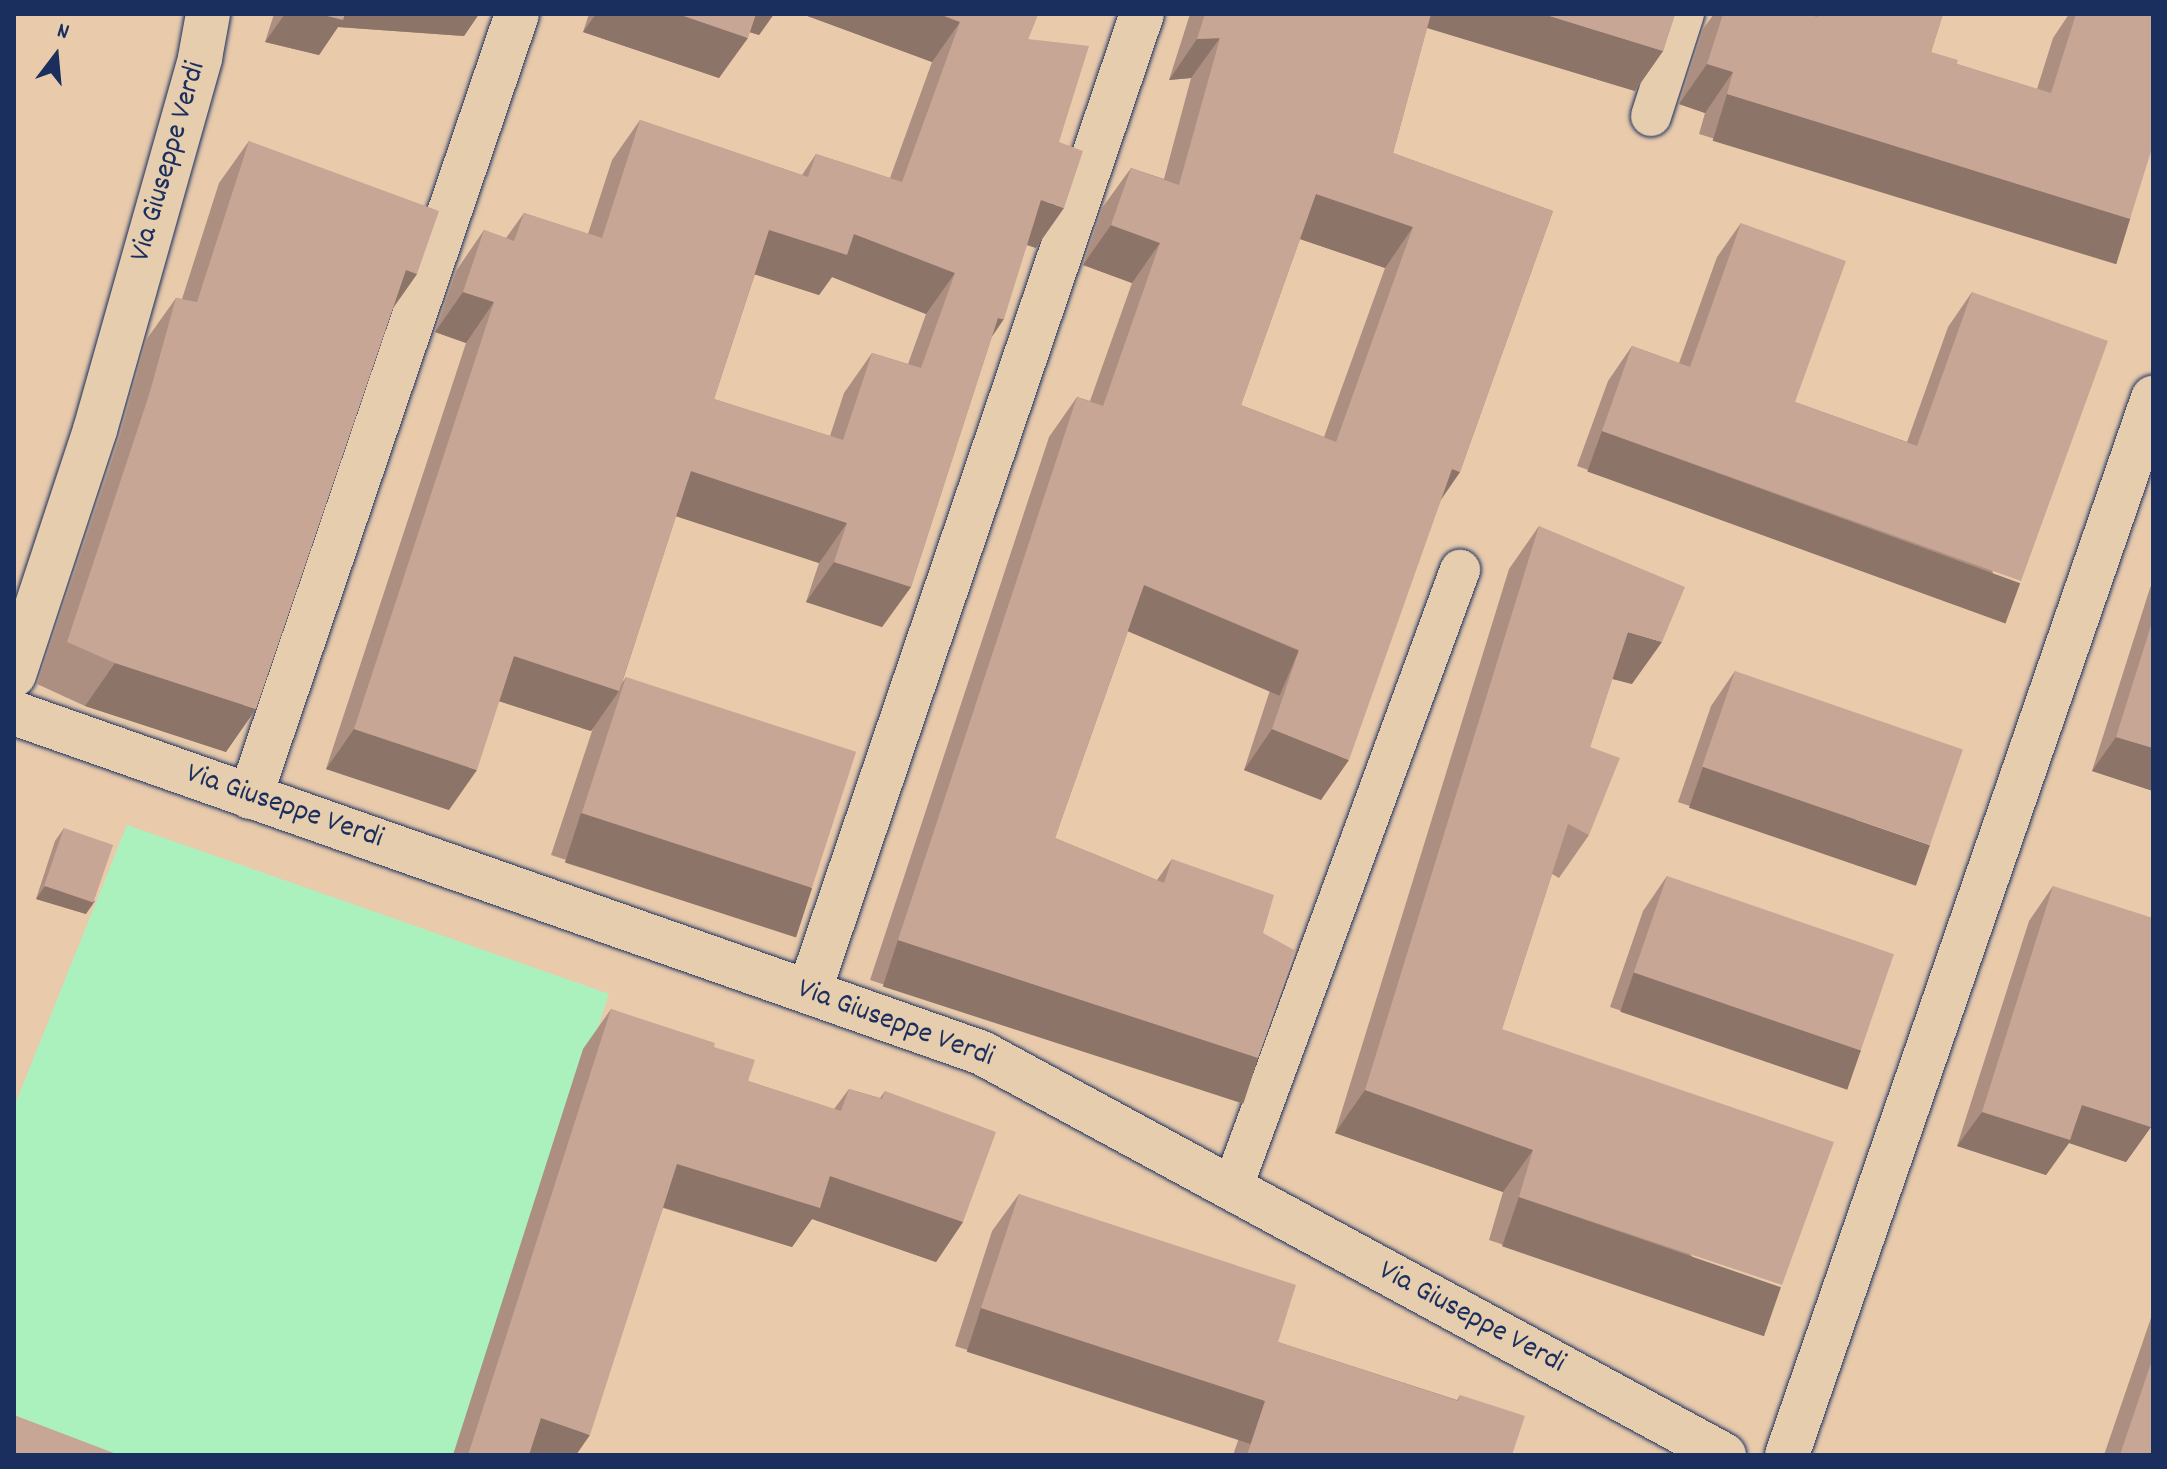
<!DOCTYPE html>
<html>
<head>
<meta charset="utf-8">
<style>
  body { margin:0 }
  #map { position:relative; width:2167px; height:1469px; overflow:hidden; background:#e9cbac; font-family:Dekko,sans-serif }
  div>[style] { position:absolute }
  .green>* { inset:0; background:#aaf1be }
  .roads { filter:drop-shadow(0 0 2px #1b2f5e) drop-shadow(0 0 2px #1b2f5e) }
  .lane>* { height:40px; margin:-20px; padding:0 20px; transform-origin:20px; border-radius:20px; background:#e6cdae }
  .street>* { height:44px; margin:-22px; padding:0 22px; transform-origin:22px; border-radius:22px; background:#e6cdae }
  .secondary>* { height:44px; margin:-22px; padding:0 22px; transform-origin:22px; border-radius:22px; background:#e6cdae }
  .wall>* { inset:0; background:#ac8f80 }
  .shaded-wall>* { inset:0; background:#8c7468; transform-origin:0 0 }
  .building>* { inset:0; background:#c8a695; transform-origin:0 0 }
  span { translate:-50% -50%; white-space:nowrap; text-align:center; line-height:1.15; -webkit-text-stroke:6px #e6cdae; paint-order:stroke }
  .street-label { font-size:30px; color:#1b2f5e }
  .frame { position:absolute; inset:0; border:16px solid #1b2f5e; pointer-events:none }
  .north { position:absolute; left:16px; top:16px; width:80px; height:80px; -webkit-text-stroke:6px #e6cdae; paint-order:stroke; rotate:16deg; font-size:22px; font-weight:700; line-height:32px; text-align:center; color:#1b2f5e }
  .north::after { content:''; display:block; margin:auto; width:28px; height:36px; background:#1b2f5e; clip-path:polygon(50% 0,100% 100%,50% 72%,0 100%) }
</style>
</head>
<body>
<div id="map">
  <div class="green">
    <i style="clip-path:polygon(127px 825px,609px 994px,456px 1455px,48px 1455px,14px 1441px,14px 1107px)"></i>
  </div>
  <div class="roads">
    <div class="lane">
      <i style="left:1651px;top:116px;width:107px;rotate:-72.1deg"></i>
      <i style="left:1232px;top:1189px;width:660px;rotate:-69.78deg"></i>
    </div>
    <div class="street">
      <i style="left:14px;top:675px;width:258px;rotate:-71.7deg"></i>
      <i style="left:95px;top:430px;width:387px;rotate:-74.2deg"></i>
      <i style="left:200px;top:58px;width:45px;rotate:-79.7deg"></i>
      <i style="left:250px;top:797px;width:827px;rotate:-71.17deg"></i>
      <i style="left:809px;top:992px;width:1033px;rotate:-71.2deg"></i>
      <i style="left:1787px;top:1455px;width:1119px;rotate:-70.9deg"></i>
    </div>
    <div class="secondary">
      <i style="left:14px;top:713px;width:1026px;rotate:19.35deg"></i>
      <i style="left:982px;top:1053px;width:844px;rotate:28.45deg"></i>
    </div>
  </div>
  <div class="wall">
    <i style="clip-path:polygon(274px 14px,479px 14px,464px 36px,338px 27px,319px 55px,265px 42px)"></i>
    <i style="clip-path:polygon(589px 14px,774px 14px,759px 35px,750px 32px,719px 78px,583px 32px)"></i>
    <i style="clip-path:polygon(evenodd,802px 14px,1038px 14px,1028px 39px,1059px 142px,1036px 248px,1027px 245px,992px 336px,911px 587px,882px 627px,806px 602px,819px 563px,676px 516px,622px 683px,626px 677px,812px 889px,782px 932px,551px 855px,593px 728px,591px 731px,499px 701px,449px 810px,326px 769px,466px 343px,435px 332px,456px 271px,484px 230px,506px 238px,524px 213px,588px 234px,612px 160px,640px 120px,802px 175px,816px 154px,890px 178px,932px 62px,802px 14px,755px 274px,819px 295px,832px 277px,926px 314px,908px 364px,872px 353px,844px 393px,830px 436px,714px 399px,755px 274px)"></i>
    <i style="clip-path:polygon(evenodd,1190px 14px,1675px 14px,1663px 51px,1635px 91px,1427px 28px,1393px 153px,1553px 211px,1460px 472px,1441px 500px,1321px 800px,1244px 770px,1270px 690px,1128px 631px,1055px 838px,1157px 880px,1172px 859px,1263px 933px,1258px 1058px,1230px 1098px,870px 980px,1049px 437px,1077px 397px,1090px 401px,1132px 283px,1083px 265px,1102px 208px,1131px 168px,1164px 179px,1191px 78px,1169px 80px,1190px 14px,1300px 239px,1385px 268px,1324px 437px,1241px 405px,1300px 239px)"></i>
    <i style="clip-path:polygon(1714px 14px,1943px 14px,1931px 52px,1957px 64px,2037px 89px,2053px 38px,2069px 14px,2153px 14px,2102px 259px,1699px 134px,1705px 113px,1679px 104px,1703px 29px)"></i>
    <i style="clip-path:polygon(249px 141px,417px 274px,392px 310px,226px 752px,85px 706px,37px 684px,119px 438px,146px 340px,176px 298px,182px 299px,219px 183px)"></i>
    <i style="clip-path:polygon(1741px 223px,1795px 402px,1907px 442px,1948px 327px,1972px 292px,1996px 616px,1577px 466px,1608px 381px,1632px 346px,1679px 363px,1717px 257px)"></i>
    <i style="clip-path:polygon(1539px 526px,1632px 684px,1612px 679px,1590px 747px,1589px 835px,1559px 878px,1552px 874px,1502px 1029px,1752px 1328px,1489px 1240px,1503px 1192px,1335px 1133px,1509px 569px)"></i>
    <i style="clip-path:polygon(2153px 583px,2153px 791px,2092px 771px,2150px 588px)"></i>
    <i style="clip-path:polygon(1735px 671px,1906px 881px,1678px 802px,1711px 706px)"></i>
    <i style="clip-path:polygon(64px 828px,86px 914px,36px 899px,55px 841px)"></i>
    <i style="clip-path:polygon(1667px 876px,1861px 1051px,1837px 1085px,1610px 1007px,1643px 911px)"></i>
    <i style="clip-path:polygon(2053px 886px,2151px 1127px,2126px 1162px,2069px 1143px,2046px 1175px,1957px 1146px,2029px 921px)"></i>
    <i style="clip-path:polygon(611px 1009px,714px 1047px,748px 1081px,834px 1109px,849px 1089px,880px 1098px,885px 1091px,963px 1222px,936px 1262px,812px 1219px,792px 1247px,663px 1208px,576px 1455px,453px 1455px,583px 1049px)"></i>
    <i style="clip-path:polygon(1019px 1194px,1278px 1342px,1457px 1400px,1460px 1395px,1512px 1455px,1233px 1455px,1239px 1438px,955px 1346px,992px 1231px)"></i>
    <i style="clip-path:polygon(2153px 1312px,2153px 1455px,2104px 1455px)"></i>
  </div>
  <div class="shaded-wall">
    <i style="clip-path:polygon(285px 14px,479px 14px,464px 36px,338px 27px,319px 55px,265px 42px)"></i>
    <i style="clip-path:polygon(596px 14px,678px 14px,748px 38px,719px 78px,583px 32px)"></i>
    <i style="clip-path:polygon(746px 14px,774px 14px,759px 35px,736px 28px)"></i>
    <i style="clip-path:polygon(802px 14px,939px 14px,960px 22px,932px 62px)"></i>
    <i style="clip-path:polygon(1418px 14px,1543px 14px,1663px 51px,1635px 91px,1411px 23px)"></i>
    <i style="clip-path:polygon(1220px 38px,1191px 78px,1169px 80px,1197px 39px)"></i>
    <i style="clip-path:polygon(1707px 64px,1733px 72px,1705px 113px,1679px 104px)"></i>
    <i style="left:1727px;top:94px;width:422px;height:49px;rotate:17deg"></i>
    <i style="clip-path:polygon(1316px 194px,1413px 227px,1385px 268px,1288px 235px)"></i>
    <i style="clip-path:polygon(1041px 200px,1064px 208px,1036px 248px,1013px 240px)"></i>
    <i style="clip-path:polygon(1111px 225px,1160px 243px,1132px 283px,1083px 265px)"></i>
    <i style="clip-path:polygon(769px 230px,854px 234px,955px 273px,926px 314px,832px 277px,819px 295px,741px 270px)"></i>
    <i style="clip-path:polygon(406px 270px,417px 274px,387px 316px)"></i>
    <i style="clip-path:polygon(463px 292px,494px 302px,466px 343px,435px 332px)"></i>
    <i style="clip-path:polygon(998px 318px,1004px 319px,976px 360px)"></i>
    <i style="left:1602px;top:431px;width:445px;height:43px;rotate:20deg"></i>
    <i style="clip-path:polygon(1452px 469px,1460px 472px,1432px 512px)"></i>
    <i style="clip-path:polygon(691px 471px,847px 523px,819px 563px,663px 512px)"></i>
    <i style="clip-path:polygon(834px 562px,911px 587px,882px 627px,806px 602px)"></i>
    <i style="left:1144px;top:585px;width:168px;height:49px;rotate:23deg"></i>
    <i style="clip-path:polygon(1628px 632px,1662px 642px,1632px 684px,1598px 675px)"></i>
    <i style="clip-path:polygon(514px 656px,619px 691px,591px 731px,486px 697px)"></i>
    <i style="clip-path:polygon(115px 663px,256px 709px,226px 752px,85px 706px)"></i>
    <i style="clip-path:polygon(354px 729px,477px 770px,449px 810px,326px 769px)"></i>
    <i style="clip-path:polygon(1272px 729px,1349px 760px,1321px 800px,1244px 770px)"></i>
    <i style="clip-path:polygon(2116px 737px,2153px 748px,2153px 791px,2092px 771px)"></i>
    <i style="left:1703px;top:767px;width:240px;height:43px;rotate:19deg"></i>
    <i style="left:581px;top:813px;width:243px;height:52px;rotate:18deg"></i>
    <i style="clip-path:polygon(45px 886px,95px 901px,86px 914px,36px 899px)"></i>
    <i style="left:898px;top:940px;width:379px;height:49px;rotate:18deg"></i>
    <i style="left:1634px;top:972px;width:240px;height:42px;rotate:19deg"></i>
    <i style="clip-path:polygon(1365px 1090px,1533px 1150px,1503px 1192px,1335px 1133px)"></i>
    <i style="clip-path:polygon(2082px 1105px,2151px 1127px,2126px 1162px,2069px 1143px,2046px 1175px,1957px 1146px,1982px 1112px)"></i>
    <i style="clip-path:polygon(677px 1164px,830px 1176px,963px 1222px,936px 1262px,812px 1219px,792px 1247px,649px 1203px)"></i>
    <i style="left:1519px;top:1197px;width:277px;height:52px;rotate:19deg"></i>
    <i style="left:981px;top:1308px;width:299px;height:46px;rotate:18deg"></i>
    <i style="clip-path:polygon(541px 1418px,590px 1435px,576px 1455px,515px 1455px)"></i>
  </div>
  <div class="building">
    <i style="clip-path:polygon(319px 14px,345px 14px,343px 20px)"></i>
    <i style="clip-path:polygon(678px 14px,756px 14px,748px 38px)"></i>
    <i style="clip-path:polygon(evenodd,939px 14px,1038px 14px,1028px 39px,1089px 46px,1059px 142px,1083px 151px,1064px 208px,1041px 200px,1004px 319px,998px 318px,911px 587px,834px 562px,847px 523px,691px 471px,619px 691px,514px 656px,477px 770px,354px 729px,494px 302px,463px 292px,484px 230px,514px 241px,524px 213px,602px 238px,640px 120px,808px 177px,816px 154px,902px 182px,960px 22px,939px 14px,769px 230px,847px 255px,854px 234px,955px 273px,921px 368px,872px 353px,843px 440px,714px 399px,769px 230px)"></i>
    <i style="clip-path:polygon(evenodd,1205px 14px,1431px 14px,1393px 153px,1553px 211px,1460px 472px,1452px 469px,1349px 760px,1272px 729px,1299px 650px,1144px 585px,1055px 838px,1164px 883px,1172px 859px,1274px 895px,1263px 933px,1296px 951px,1258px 1058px,898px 940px,1077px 397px,1103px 406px,1160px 243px,1111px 225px,1131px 168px,1179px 185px,1220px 38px,1197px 39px,1205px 14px,1316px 194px,1413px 227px,1336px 442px,1241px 405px,1316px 194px)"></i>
    <i style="clip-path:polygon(1543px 14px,1675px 14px,1663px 51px)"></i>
    <i style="clip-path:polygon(1723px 14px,1808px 14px,1817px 17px,1818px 14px,1943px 14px,1931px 52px,1958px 60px,1957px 64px,2051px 93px,2076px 14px,2153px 14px,2153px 145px,2130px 219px,1727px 94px,1733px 72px,1707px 64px)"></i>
    <i style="clip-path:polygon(249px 141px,439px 211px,417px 274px,406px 270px,256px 709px,115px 663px,67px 642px,149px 395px,176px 298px,197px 302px)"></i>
    <i style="clip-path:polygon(1741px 223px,1846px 261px,1795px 402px,1917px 446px,1972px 292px,2108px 341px,2021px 581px,1602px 431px,1632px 346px,1690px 367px)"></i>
    <i style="clip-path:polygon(1539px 526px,1685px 587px,1662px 642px,1628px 632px,1590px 747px,1620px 758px,1589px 835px,1568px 824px,1502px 1029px,1834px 1142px,1782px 1285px,1519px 1197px,1533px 1150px,1365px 1090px)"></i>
    <i style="clip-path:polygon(2153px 619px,2153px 748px,2116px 737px)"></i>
    <i style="left:1735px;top:671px;width:241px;height:101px;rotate:19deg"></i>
    <i style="left:626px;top:677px;width:242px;height:143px;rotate:18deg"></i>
    <i style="left:64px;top:828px;width:52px;height:61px;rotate:19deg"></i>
    <i style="left:1667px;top:876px;width:240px;height:102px;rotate:19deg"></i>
    <i style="clip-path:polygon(2053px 886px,2153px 918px,2153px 1120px,2151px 1127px,2082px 1105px,2070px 1140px,1982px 1112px)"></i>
    <i style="clip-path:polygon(611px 1009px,715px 1043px,714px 1047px,755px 1060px,748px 1081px,841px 1111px,849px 1089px,882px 1099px,885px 1091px,996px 1132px,963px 1222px,830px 1176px,820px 1208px,677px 1164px,590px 1435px,541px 1418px,529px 1455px,468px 1455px)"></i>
    <i style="clip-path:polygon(1019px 1194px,1296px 1285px,1278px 1342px,1458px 1401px,1460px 1395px,1525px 1416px,1512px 1455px,1247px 1455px,1265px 1401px,981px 1308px)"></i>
    <i style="clip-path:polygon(2153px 1357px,2153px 1455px,2120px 1455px)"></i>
    <i style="clip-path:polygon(14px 1415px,119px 1455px,14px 1455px)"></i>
  </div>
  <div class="street-label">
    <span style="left:170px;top:162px;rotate:-74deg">Via Giuseppe Verdi</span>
    <span style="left:284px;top:808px;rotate:19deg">Via Giuseppe Verdi</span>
    <span style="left:895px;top:1025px;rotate:20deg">Via Giuseppe Verdi</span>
    <span style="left:1471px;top:1319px;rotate:28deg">Via Giuseppe Verdi</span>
  </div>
  <div class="frame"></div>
  <div class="north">N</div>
</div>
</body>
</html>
